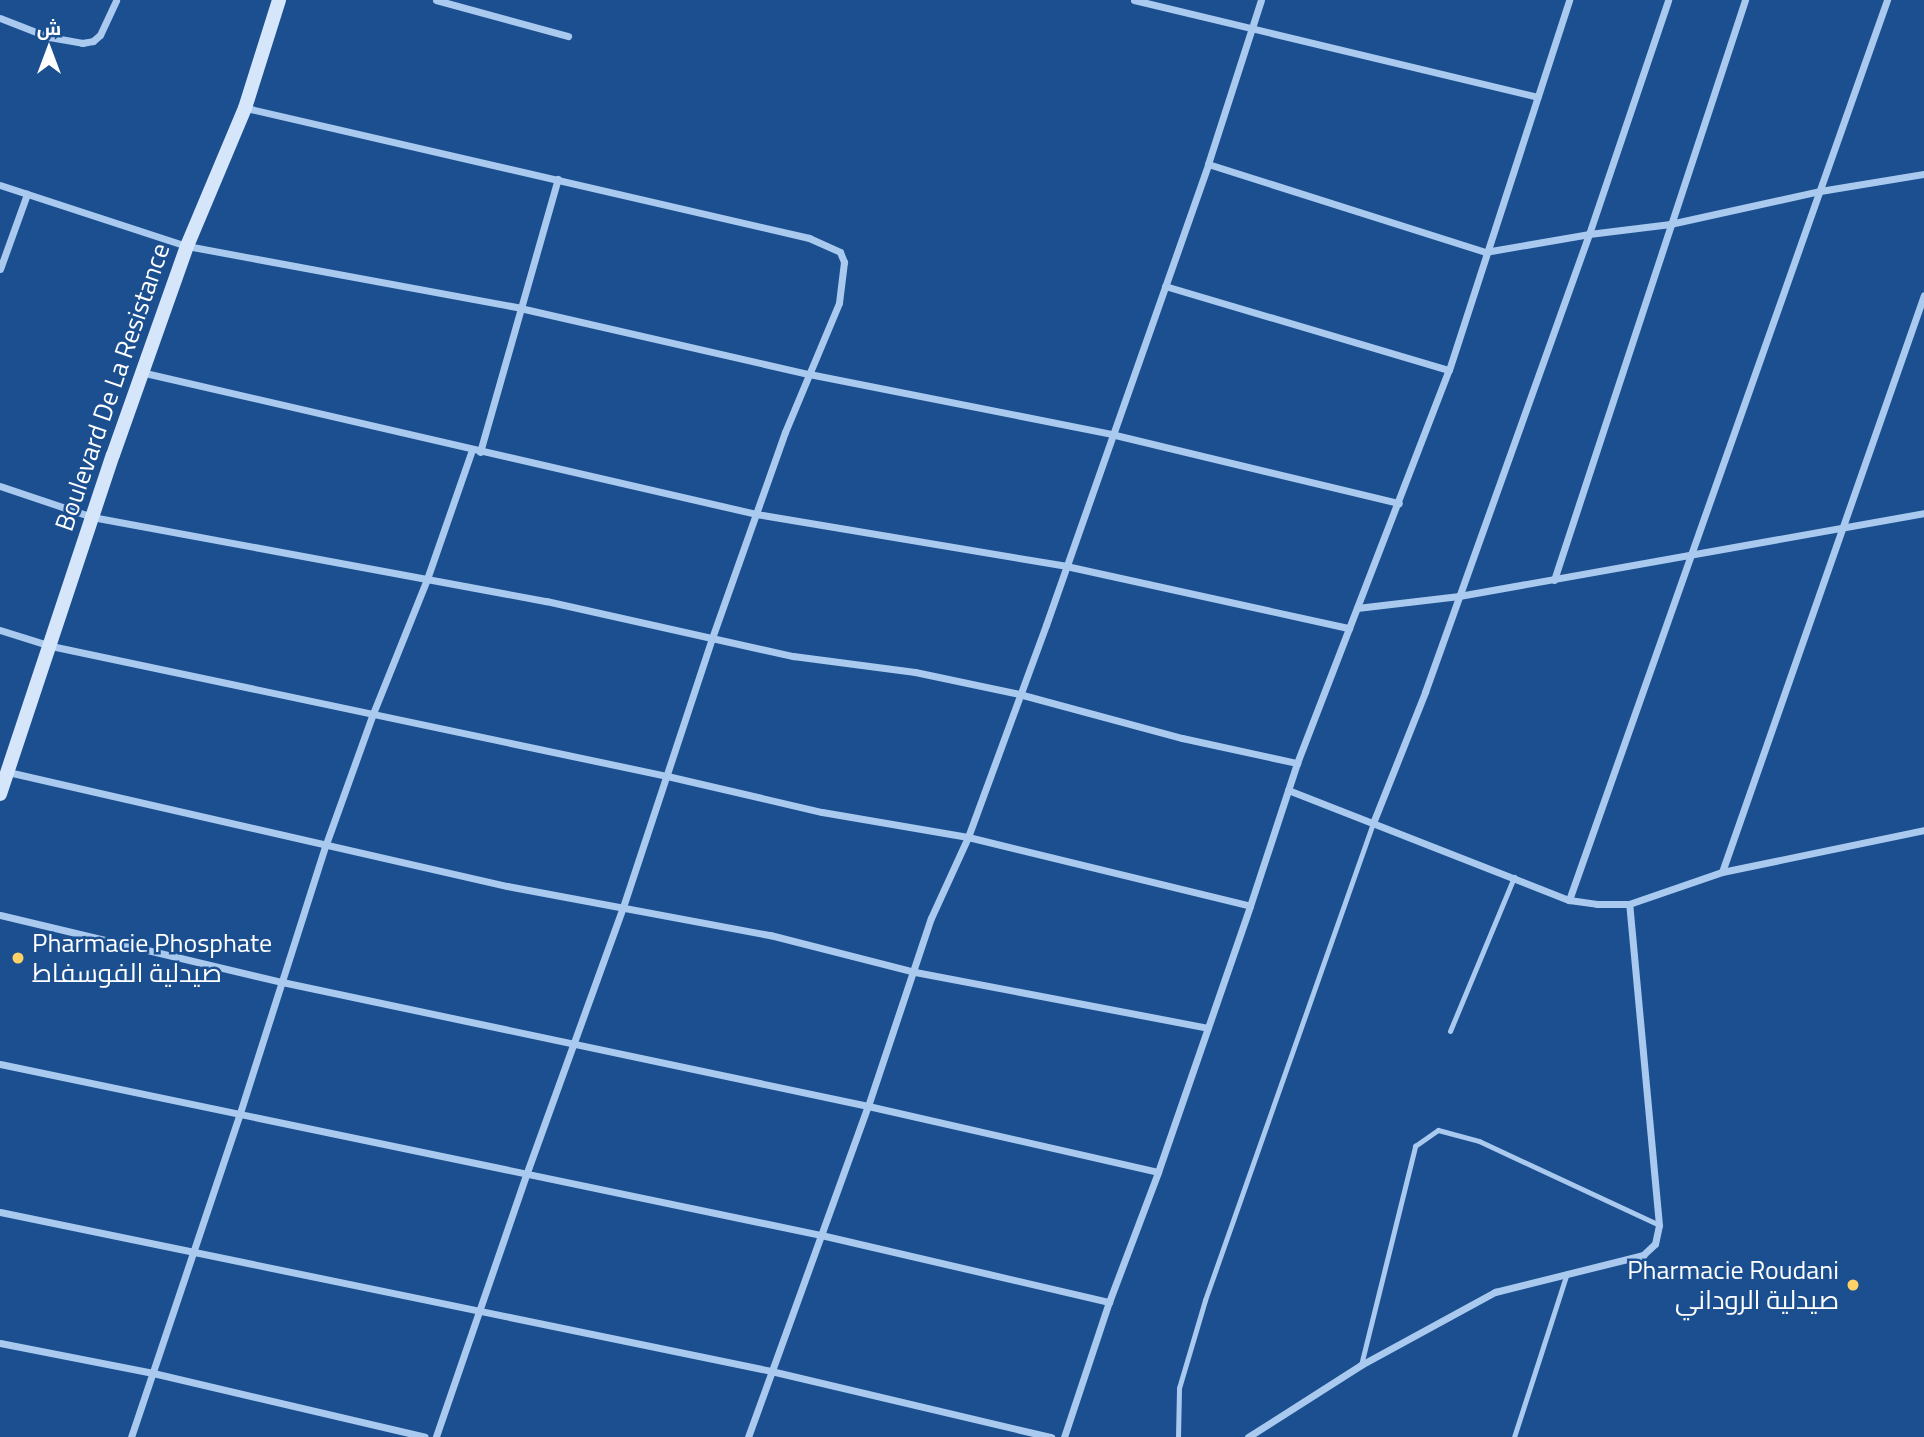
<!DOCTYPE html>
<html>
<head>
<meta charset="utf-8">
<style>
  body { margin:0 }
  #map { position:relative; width:1924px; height:1437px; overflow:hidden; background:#1b4f8f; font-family:"Titillium Web",Cairo,sans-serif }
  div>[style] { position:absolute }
  .lane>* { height:5px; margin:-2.5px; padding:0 2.5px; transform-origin:2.5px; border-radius:2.5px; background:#a9c9ee }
  .street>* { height:7px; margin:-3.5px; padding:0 3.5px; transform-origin:3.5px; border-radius:3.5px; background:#a9c9ee }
  .secondary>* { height:14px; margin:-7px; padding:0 7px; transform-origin:7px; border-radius:7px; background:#d6e6fa }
  .dots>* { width:19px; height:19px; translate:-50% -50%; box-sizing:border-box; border:4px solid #1b4f8f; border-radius:50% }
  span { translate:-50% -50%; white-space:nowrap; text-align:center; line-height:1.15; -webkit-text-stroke:5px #1b4f8f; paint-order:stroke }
  .street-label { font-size:26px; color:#fff }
  .poi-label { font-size:26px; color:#fff }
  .left { translate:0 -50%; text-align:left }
  .right { translate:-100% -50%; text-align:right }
  .north { position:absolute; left:14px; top:14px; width:70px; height:70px; -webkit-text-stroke:5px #1b4f8f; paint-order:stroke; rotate:0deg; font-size:19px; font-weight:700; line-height:28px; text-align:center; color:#fff }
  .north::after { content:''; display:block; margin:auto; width:24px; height:32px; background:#fff; clip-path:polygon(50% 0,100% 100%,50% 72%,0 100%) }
</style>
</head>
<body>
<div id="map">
  <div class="lane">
    <i style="left:1450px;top:1031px;width:167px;rotate:-67.4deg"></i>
    <i style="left:1361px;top:1365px;width:226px;rotate:-76.1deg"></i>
    <i style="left:1415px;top:1146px;width:28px;rotate:-35deg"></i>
    <i style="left:1438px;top:1130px;width:42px;rotate:15deg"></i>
    <i style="left:1479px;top:1141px;width:199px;rotate:25deg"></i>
    <i style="left:1178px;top:1437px;width:49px;rotate:-88.8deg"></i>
    <i style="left:1179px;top:1388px;width:92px;rotate:-73.5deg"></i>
    <i style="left:1205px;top:1300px;width:506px;rotate:-70.6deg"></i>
    <i style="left:1514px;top:1437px;width:172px;rotate:-72.1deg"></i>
  </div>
  <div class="street">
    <i style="left:436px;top:0;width:137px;rotate:15.3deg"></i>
    <i style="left:1134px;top:0;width:415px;rotate:13.5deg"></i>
    <i style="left:0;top:18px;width:53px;rotate:21.2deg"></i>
    <i style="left:49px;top:37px;width:34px;rotate:10deg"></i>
    <i style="left:82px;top:43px;width:11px;rotate:-10deg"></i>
    <i style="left:93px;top:41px;width:9px;rotate:-41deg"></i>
    <i style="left:100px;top:35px;width:38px;rotate:-65deg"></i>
    <i style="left:246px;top:108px;width:578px;rotate:13deg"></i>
    <i style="left:809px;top:238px;width:34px;rotate:24deg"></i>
    <i style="left:840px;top:252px;width:11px;rotate:68deg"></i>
    <i style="left:844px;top:262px;width:41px;rotate:97deg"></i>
    <i style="left:839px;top:303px;width:140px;rotate:112.7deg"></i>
    <i style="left:785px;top:432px;width:219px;rotate:109.5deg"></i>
    <i style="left:712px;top:638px;width:283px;rotate:108.3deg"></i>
    <i style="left:623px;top:907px;width:285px;rotate:109.9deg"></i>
    <i style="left:526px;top:1175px;width:277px;rotate:109deg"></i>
    <i style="left:1208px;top:164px;width:291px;rotate:17.6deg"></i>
    <i style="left:1485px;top:252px;width:106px;rotate:-9.8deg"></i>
    <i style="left:1589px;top:234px;width:82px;rotate:-7deg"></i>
    <i style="left:1670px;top:224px;width:154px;rotate:-12.4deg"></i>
    <i style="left:1820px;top:191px;width:105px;rotate:-9.3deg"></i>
    <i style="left:0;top:185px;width:197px;rotate:18.1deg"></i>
    <i style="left:187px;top:246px;width:339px;rotate:10.5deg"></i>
    <i style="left:520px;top:308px;width:296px;rotate:12.9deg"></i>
    <i style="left:809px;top:374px;width:308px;rotate:11.2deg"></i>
    <i style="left:1111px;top:434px;width:296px;rotate:13.5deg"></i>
    <i style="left:0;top:269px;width:80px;rotate:-70.2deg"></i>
    <i style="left:1165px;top:286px;width:296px;rotate:16.5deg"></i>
    <i style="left:145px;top:373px;width:627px;rotate:12.99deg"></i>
    <i style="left:756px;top:514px;width:314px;rotate:9.5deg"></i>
    <i style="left:1066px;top:566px;width:290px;rotate:12.4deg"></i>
    <i style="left:480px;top:452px;width:284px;rotate:-74.1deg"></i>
    <i style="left:0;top:486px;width:97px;rotate:18.6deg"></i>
    <i style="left:92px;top:517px;width:462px;rotate:10.5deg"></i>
    <i style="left:546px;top:601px;width:253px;rotate:12.6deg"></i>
    <i style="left:793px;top:656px;width:123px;rotate:7.5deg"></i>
    <i style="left:915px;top:672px;width:106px;rotate:11.9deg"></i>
    <i style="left:1019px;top:694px;width:169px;rotate:15.1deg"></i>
    <i style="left:1182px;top:738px;width:118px;rotate:12.3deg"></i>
    <i style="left:1554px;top:580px;width:611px;rotate:-71.77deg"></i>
    <i style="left:1357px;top:608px;width:103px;rotate:-6.7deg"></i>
    <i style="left:1459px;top:596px;width:472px;rotate:-10.1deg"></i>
    <i style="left:0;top:630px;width:53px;rotate:17.4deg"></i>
    <i style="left:51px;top:646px;width:630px;rotate:11.92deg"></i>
    <i style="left:667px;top:776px;width:159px;rotate:13.1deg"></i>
    <i style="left:822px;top:812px;width:148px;rotate:9.7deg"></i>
    <i style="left:968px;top:837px;width:290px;rotate:13.7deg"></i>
    <i style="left:8px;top:772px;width:512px;rotate:12.87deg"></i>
    <i style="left:507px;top:886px;width:268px;rotate:10.6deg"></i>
    <i style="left:770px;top:935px;width:150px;rotate:14.3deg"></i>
    <i style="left:915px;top:972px;width:298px;rotate:10.8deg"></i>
    <i style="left:1288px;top:790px;width:302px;rotate:21.4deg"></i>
    <i style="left:1569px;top:900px;width:28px;rotate:8deg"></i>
    <i style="left:1597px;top:904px;width:32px"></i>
    <i style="left:1629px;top:904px;width:98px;rotate:-19deg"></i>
    <i style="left:1722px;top:872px;width:206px;rotate:-11.7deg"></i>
    <i style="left:1373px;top:823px;width:141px;rotate:-68.3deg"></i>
    <i style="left:1425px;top:692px;width:486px;rotate:-70.3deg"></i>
    <i style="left:1589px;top:234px;width:247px;rotate:-71.3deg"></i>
    <i style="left:1722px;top:872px;width:611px;rotate:-70.71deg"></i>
    <i style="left:1569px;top:900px;width:955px;rotate:-70.54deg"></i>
    <i style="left:0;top:915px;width:290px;rotate:13.4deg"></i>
    <i style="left:282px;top:982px;width:599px;rotate:11.95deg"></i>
    <i style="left:868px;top:1106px;width:297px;rotate:12.8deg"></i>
    <i style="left:0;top:1064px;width:839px;rotate:11.77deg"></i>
    <i style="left:821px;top:1235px;width:296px;rotate:13.1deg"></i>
    <i style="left:0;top:1212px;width:787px;rotate:11.65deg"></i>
    <i style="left:771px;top:1371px;width:288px;rotate:13.3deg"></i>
    <i style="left:0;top:1343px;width:156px;rotate:11.1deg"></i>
    <i style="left:153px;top:1373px;width:279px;rotate:13.2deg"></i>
    <i style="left:131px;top:1437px;width:339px;rotate:-71.4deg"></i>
    <i style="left:239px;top:1116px;width:286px;rotate:-72.3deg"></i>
    <i style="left:326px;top:844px;width:136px;rotate:-70.2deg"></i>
    <i style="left:372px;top:716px;width:148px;rotate:-68.1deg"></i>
    <i style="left:427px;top:579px;width:137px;rotate:-70.8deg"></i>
    <i style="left:748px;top:1437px;width:352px;rotate:-70.1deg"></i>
    <i style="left:868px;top:1106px;width:198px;rotate:-71.5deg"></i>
    <i style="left:931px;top:918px;width:89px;rotate:-65.4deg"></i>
    <i style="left:968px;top:837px;width:226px;rotate:-69.8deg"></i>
    <i style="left:1046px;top:625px;width:489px;rotate:-70.6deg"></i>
    <i style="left:1208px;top:164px;width:172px;rotate:-72.1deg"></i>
    <i style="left:1064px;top:1437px;width:142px;rotate:-71.6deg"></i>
    <i style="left:1109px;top:1302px;width:139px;rotate:-69.3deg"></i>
    <i style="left:1158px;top:1172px;width:281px;rotate:-70.9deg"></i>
    <i style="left:1250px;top:906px;width:151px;rotate:-71.8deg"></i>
    <i style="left:1297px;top:763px;width:421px;rotate:-68.9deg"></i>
    <i style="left:1449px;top:370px;width:389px;rotate:-72deg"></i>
    <i style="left:1248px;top:1437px;width:134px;rotate:-32.5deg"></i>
    <i style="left:1361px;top:1365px;width:153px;rotate:-28.6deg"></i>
    <i style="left:1495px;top:1292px;width:153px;rotate:-14deg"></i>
    <i style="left:1643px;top:1255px;width:16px;rotate:-43deg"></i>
    <i style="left:1655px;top:1244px;width:19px;rotate:-78deg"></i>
    <i style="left:1659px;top:1225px;width:322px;rotate:-95.3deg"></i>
  </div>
  <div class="secondary">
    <i style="left:0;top:794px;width:357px;rotate:-71.6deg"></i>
    <i style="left:113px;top:455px;width:222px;rotate:-70.5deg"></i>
    <i style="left:187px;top:246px;width:150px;rotate:-67.2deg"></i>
    <i style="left:245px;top:108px;width:113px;rotate:-72.5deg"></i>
  </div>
  <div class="dots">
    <i style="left:18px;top:958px;background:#ffd166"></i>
    <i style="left:1853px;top:1285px;background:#ffd166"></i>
  </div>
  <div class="street-label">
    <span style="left:112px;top:387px;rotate:-71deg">Boulevard De La Resistance</span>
  </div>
  <div class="poi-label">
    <span class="left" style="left:32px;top:958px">Pharmacie Phosphate<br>صيدلية الفوسفاط</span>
    <span class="right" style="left:1839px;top:1285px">Pharmacie Roudani<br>صيدلية الروداني</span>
  </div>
  <div class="north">ش</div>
</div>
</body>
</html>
